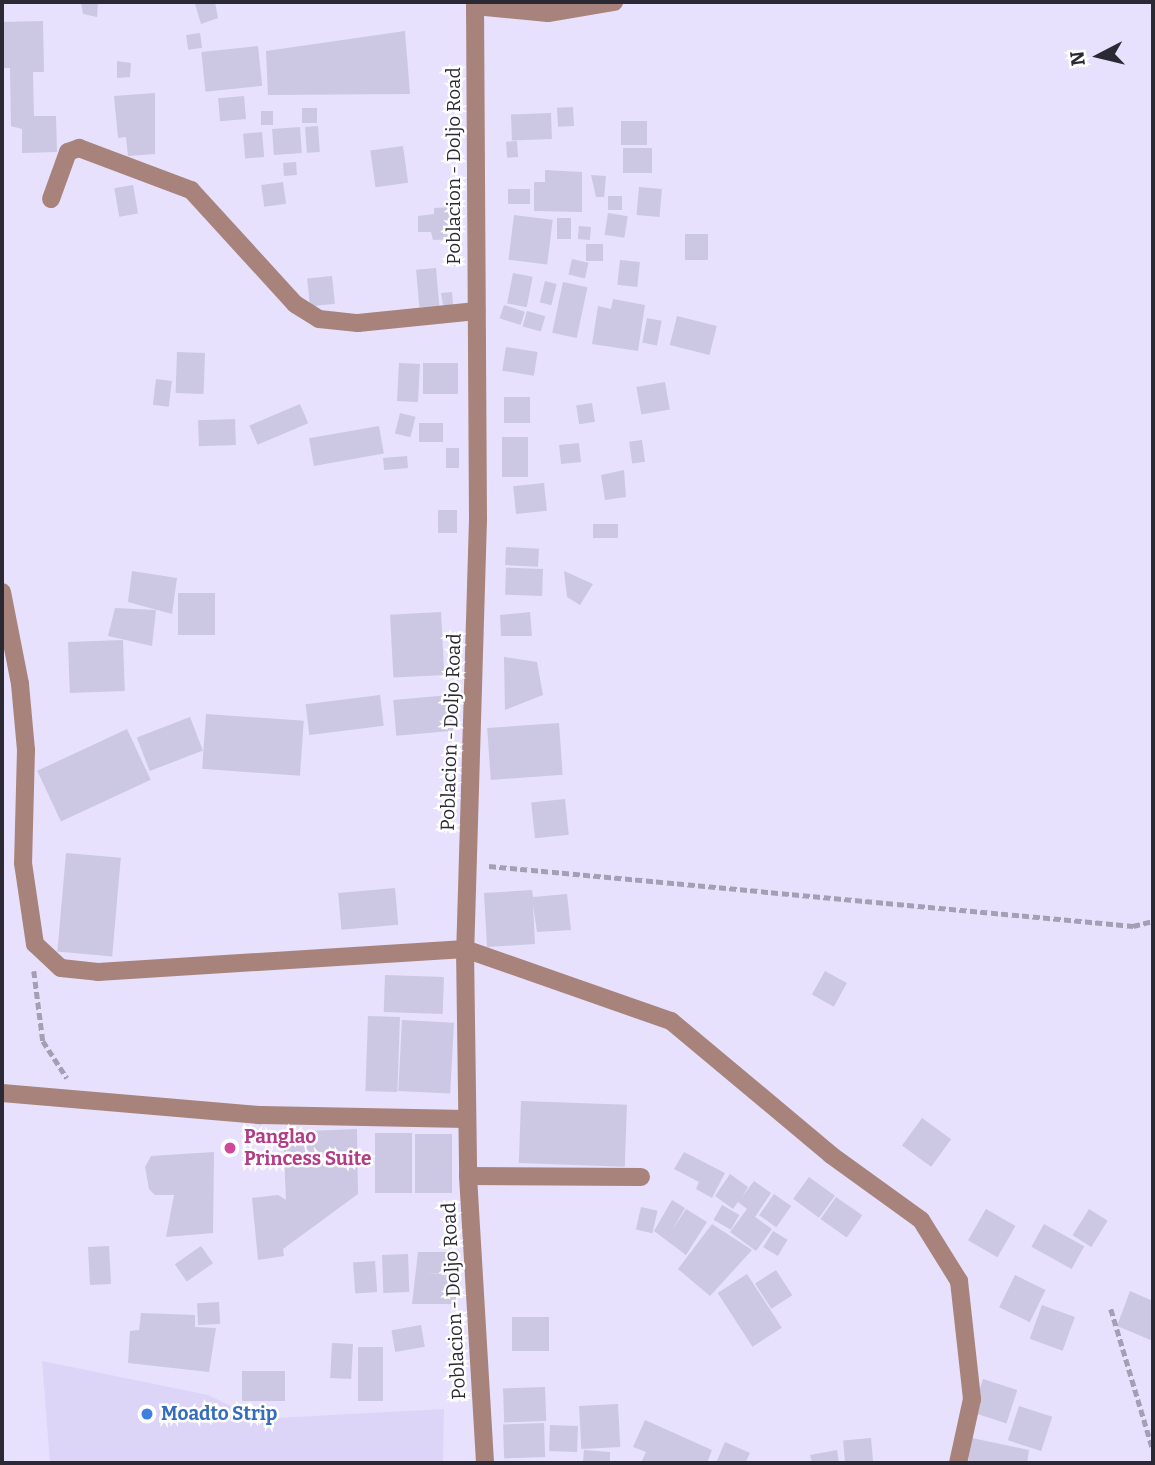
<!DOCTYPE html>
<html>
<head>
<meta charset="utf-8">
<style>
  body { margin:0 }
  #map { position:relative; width:1155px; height:1465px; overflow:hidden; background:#e7e1fd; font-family:Bitter,serif }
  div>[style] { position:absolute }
  .built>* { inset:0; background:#dcd5f8 }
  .building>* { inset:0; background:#ccc7e2; transform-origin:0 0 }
  .path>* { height:4.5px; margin-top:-2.25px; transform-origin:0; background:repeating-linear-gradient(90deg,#a49fb5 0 7px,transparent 0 10.5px) }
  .minor>* { height:18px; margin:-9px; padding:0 9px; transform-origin:9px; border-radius:9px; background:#a8837b }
  .dots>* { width:19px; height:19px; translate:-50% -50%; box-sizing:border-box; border:4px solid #fff; border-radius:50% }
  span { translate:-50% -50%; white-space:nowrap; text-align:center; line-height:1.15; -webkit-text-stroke:5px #fff; paint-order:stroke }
  .street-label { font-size:19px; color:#2b2933 }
  .hotel-label { font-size:19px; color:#b23c85; font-weight:700 }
  .left { translate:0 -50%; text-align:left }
  .shop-label { font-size:19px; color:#366cbe; font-weight:700 }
  .frame { position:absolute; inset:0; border:4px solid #2b2933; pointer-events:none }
  .north { position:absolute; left:1064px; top:21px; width:70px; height:70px; -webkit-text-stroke:5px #fff; paint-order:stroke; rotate:263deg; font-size:19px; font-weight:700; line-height:28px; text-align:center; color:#2b2933 }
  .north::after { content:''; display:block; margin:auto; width:24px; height:32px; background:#2b2933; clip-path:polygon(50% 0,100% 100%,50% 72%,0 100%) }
</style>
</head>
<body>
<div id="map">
  <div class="built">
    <i style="clip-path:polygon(42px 1361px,208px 1395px,258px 1419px,444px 1409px,443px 1463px,50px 1463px)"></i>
  </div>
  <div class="building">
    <i style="clip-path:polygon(81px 2px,98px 2px,97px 17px,83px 14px)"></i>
    <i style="clip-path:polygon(215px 2px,218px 18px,201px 24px,195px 4px)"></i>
    <i style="clip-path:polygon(43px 21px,44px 72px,33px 72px,34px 116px,56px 116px,57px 152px,22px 153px,22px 129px,11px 126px,10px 68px,2px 68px,2px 22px)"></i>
    <i style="clip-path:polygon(405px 31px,410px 94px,268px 95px,266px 51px)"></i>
    <i style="left:200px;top:33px;width:15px;height:14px;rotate:82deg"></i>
    <i style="left:258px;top:46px;width:40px;height:57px;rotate:84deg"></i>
    <i style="clip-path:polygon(117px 61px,131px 63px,130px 77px,117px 78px)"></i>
    <i style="clip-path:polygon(155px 93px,155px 154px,128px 156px,126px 137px,118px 138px,114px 96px)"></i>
    <i style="left:244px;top:96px;width:23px;height:26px;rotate:85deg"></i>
    <i style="left:573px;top:107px;width:19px;height:16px;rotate:87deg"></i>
    <i style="left:302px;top:108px;width:15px;height:15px"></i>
    <i style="left:261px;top:111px;width:12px;height:14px"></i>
    <i style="left:551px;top:113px;width:26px;height:40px;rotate:88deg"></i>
    <i style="left:621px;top:121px;width:26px;height:24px"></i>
    <i style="left:318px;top:126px;width:26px;height:13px;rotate:86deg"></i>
    <i style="left:300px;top:127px;width:26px;height:28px;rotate:86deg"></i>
    <i style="left:262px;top:132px;width:25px;height:19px;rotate:85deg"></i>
    <i style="left:517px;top:141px;width:16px;height:11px;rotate:86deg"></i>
    <i style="left:403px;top:146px;width:37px;height:33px;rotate:82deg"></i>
    <i style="left:623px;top:148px;width:29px;height:25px"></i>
    <i style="left:296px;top:162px;width:13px;height:13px;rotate:86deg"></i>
    <i style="clip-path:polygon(545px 170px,582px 172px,582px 212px,534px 211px,534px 182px,545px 182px)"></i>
    <i style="clip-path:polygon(591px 175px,606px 176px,604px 197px,596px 197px)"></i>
    <i style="left:283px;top:182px;width:22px;height:22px;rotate:82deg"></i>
    <i style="left:133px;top:185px;width:29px;height:19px;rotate:80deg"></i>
    <i style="left:639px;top:187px;width:23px;height:28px;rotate:5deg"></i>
    <i style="left:508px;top:189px;width:22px;height:15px"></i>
    <i style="left:608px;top:196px;width:14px;height:14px"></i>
    <i style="clip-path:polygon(454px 207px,453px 239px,433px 240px,431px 232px,418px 232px,418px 216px,434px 214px,434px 208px)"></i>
    <i style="left:608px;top:213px;width:20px;height:22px;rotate:9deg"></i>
    <i style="left:514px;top:215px;width:39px;height:45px;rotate:7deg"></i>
    <i style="left:557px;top:218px;width:14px;height:21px"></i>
    <i style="left:579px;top:226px;width:12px;height:13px;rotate:5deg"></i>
    <i style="left:708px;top:234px;width:26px;height:23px;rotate:90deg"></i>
    <i style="left:448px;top:242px;width:9px;height:24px"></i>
    <i style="left:586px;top:244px;width:17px;height:17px"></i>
    <i style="left:572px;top:259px;width:17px;height:16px;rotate:13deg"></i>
    <i style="left:620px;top:260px;width:20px;height:25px;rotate:6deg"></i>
    <i style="left:436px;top:268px;width:38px;height:20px;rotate:85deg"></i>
    <i style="left:513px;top:273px;width:20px;height:31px;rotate:11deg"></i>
    <i style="left:332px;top:276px;width:28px;height:25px;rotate:84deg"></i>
    <i style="left:545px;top:281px;width:12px;height:22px;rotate:14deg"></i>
    <i style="left:563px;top:282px;width:25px;height:52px;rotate:12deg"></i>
    <i style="clip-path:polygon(452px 292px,453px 305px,443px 305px,441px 293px)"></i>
    <i style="clip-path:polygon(613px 299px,645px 305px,638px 351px,592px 344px,598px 306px,611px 309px)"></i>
    <i style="left:504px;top:305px;width:22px;height:14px;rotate:18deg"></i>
    <i style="left:527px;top:311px;width:19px;height:16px;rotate:16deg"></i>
    <i style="left:677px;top:316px;width:41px;height:30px;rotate:14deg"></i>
    <i style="left:647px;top:318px;width:15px;height:25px;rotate:11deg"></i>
    <i style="left:506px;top:347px;width:32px;height:24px;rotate:9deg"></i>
    <i style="left:177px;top:352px;width:28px;height:41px;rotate:2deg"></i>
    <i style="left:399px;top:363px;width:21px;height:38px;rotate:3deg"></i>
    <i style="left:458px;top:363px;width:31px;height:35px;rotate:90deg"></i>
    <i style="left:156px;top:379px;width:16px;height:26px;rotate:7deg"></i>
    <i style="left:665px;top:382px;width:28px;height:29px;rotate:80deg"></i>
    <i style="left:504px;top:397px;width:26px;height:26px"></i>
    <i style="left:592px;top:403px;width:19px;height:16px;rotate:81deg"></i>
    <i style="left:300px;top:404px;width:21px;height:55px;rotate:67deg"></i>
    <i style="left:400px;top:413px;width:16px;height:21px;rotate:14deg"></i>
    <i style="left:235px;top:419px;width:26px;height:37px;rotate:88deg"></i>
    <i style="left:443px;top:423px;width:19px;height:24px;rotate:90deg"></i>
    <i style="left:379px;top:426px;width:28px;height:71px;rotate:80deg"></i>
    <i style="left:502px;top:437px;width:26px;height:40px"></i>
    <i style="left:642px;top:440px;width:22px;height:13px;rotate:82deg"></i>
    <i style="left:579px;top:443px;width:19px;height:20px;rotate:84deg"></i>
    <i style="left:446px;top:448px;width:13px;height:20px"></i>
    <i style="left:407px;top:456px;width:12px;height:24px;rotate:85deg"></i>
    <i style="clip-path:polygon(624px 470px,626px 497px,605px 500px,601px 475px)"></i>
    <i style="left:544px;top:483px;width:28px;height:31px;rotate:84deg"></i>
    <i style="left:438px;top:510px;width:19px;height:23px"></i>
    <i style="left:593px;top:524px;width:25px;height:14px"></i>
    <i style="left:506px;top:547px;width:33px;height:18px;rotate:3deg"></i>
    <i style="left:543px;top:569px;width:27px;height:37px;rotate:92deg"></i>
    <i style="clip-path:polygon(132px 571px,177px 578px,172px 614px,128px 602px)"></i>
    <i style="clip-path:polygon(564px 571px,593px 584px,580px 605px,567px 597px)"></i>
    <i style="left:178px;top:593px;width:37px;height:42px"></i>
    <i style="clip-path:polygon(115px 608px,156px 610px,152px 646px,108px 636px)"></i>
    <i style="left:441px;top:612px;width:63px;height:51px;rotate:87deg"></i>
    <i style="clip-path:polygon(530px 612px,532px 636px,501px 636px,500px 615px)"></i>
    <i style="left:123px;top:640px;width:51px;height:55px;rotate:88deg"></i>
    <i style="clip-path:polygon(504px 657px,537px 662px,543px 695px,505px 710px)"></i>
    <i style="left:380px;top:695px;width:31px;height:75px;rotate:83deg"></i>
    <i style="left:450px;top:695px;width:36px;height:57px;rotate:85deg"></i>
    <i style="left:206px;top:714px;width:98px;height:55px;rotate:4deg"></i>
    <i style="left:190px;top:717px;width:36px;height:57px;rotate:69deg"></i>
    <i style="left:559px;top:723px;width:52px;height:72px;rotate:86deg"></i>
    <i style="left:127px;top:729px;width:56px;height:99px;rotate:65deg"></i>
    <i style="left:565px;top:799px;width:36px;height:34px;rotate:84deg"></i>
    <i style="left:66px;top:853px;width:55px;height:99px;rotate:5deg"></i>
    <i style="left:395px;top:888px;width:37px;height:57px;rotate:85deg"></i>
    <i style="clip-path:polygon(532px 890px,533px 897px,567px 894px,571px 930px,537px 932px,533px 905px,535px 944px,487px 947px,484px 893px)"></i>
    <i style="left:825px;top:971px;width:25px;height:27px;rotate:29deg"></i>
    <i style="left:385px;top:975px;width:59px;height:37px;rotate:2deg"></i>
    <i style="left:368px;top:1016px;width:32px;height:75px;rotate:2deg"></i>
    <i style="left:402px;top:1020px;width:52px;height:71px;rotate:3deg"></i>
    <i style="left:521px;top:1101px;width:106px;height:62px;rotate:2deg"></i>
    <i style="left:922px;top:1118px;width:36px;height:34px;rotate:36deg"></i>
    <i style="clip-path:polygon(357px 1129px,358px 1194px,283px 1249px,284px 1256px,258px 1260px,252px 1198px,278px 1195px,286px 1200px,283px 1132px)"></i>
    <i style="left:375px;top:1133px;width:37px;height:60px"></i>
    <i style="left:415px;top:1134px;width:37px;height:59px"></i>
    <i style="clip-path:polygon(214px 1152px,213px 1233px,166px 1237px,174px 1195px,155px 1195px,149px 1189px,145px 1167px,151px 1156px)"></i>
    <i style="clip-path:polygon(684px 1152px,725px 1173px,712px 1198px,696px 1189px,699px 1182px,674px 1169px)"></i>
    <i style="clip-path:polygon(730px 1174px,748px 1187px,742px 1197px,754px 1181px,771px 1193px,755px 1217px,772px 1229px,756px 1251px,730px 1232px,747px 1209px,738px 1202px,733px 1209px,715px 1196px)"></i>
    <i style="left:809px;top:1177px;width:32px;height:27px;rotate:36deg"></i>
    <i style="left:774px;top:1194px;width:21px;height:26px;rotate:35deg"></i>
    <i style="left:836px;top:1197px;width:32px;height:27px;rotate:35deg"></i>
    <i style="clip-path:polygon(672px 1200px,685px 1208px,672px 1230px,686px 1209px,707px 1222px,686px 1255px,654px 1231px)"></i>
    <i style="left:722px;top:1205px;width:20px;height:17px;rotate:30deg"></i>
    <i style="left:641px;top:1207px;width:17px;height:23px;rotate:13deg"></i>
    <i style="left:986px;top:1209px;width:34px;height:36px;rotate:30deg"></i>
    <i style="left:1089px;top:1209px;width:22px;height:31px;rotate:32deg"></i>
    <i style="clip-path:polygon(712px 1224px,752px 1250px,710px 1296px,678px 1269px)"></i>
    <i style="left:1044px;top:1224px;width:46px;height:26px;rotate:29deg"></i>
    <i style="left:773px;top:1231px;width:17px;height:19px;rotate:31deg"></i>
    <i style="left:109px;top:1246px;width:38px;height:21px;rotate:87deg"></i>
    <i style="left:201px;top:1246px;width:21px;height:32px;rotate:55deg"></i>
    <i style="clip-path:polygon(418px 1252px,453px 1252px,453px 1273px,426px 1274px,456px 1274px,456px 1304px,412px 1304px)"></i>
    <i style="left:408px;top:1254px;width:38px;height:26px;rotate:88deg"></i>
    <i style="left:375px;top:1261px;width:31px;height:22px;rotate:86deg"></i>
    <i style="left:776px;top:1270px;width:30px;height:25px;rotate:57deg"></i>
    <i style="left:747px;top:1274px;width:64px;height:35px;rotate:57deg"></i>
    <i style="left:1015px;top:1275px;width:34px;height:36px;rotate:26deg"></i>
    <i style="clip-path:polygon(1130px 1291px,1153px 1301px,1153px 1341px,1117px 1326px)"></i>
    <i style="left:219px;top:1302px;width:22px;height:22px;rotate:87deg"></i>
    <i style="left:1042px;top:1305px;width:35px;height:36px;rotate:20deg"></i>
    <i style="clip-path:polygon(141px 1313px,195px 1315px,195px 1327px,216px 1328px,209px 1372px,128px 1363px,130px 1331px,139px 1330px)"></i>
    <i style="left:512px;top:1317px;width:37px;height:34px"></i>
    <i style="left:421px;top:1325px;width:22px;height:30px;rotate:80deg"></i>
    <i style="left:332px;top:1343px;width:21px;height:35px;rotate:3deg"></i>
    <i style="left:358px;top:1347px;width:25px;height:54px"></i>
    <i style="left:242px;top:1371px;width:43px;height:30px"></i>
    <i style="left:983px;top:1379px;width:36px;height:35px;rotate:18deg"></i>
    <i style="left:545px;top:1387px;width:34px;height:42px;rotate:88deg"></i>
    <i style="left:618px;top:1404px;width:43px;height:39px;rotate:87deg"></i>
    <i style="left:1019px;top:1406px;width:35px;height:36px;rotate:18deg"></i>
    <i style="clip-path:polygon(645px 1420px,712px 1450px,707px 1463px,641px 1463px,646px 1452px,633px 1447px)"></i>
    <i style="left:544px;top:1423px;width:34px;height:41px;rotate:88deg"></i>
    <i style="left:550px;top:1425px;width:28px;height:26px;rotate:2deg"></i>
    <i style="left:871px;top:1438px;width:25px;height:28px;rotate:85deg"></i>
    <i style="clip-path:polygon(972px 1438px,1029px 1450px,1027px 1463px,968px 1463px)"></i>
    <i style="clip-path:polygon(725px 1442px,750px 1453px,745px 1463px,716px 1463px)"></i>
    <i style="clip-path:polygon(584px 1450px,610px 1452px,610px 1463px,583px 1463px)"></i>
    <i style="clip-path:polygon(837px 1450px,839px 1463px,812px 1463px,810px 1455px)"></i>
  </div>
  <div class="path">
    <i style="left:489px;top:866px;width:647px;rotate:5.32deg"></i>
    <i style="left:1133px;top:926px;width:21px;rotate:-14deg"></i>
    <i style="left:34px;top:971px;width:71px;rotate:82.7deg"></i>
    <i style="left:43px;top:1041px;width:44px;rotate:57deg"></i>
    <i style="left:1111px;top:1309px;width:147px;rotate:73.4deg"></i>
  </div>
  <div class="minor">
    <i style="left:475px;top:2px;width:517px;rotate:89.67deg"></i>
    <i style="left:478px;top:519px;width:430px;rotate:91.7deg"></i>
    <i style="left:465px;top:949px;width:227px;rotate:89.2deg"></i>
    <i style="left:468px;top:1176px;width:288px;rotate:86.6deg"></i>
    <i style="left:475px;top:6px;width:73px;rotate:5.5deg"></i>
    <i style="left:548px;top:13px;width:67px;rotate:-9.5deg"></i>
    <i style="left:51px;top:199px;width:50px;rotate:-70.1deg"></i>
    <i style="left:68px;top:152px;width:12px;rotate:-20deg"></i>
    <i style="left:79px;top:148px;width:120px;rotate:20.6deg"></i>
    <i style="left:191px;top:190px;width:154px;rotate:47.6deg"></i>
    <i style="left:295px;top:304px;width:28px;rotate:32deg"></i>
    <i style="left:319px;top:319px;width:39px;rotate:6deg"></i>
    <i style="left:358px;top:323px;width:119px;rotate:-5.8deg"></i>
    <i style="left:2px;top:592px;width:94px;rotate:78.9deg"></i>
    <i style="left:20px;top:684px;width:66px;rotate:84.8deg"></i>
    <i style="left:26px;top:750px;width:113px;rotate:91.5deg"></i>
    <i style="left:23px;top:863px;width:82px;rotate:81.6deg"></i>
    <i style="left:35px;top:944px;width:35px;rotate:43deg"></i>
    <i style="left:61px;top:968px;width:37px;rotate:6deg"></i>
    <i style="left:98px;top:972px;width:368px;rotate:-3.6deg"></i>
    <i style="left:465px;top:949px;width:218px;rotate:19.3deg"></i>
    <i style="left:671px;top:1021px;width:209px;rotate:39.9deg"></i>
    <i style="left:831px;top:1155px;width:111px;rotate:35.8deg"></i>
    <i style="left:921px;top:1220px;width:72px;rotate:58.1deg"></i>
    <i style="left:959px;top:1281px;width:119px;rotate:83.7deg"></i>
    <i style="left:972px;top:1399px;width:66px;rotate:102.3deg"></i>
    <i style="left:2px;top:1093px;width:260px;rotate:4.9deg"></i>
    <i style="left:261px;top:1115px;width:205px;rotate:1.1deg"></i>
    <i style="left:468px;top:1176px;width:173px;rotate:0.3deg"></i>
  </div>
  <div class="dots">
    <i style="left:230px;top:1148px;background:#d1479c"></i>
    <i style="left:147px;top:1414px;background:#3f7fe0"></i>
  </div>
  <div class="street-label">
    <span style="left:454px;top:166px;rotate:-90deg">Poblacion - Doljo Road</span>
    <span style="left:451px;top:732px;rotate:-88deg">Poblacion - Doljo Road</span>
    <span style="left:454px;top:1301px;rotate:-93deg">Poblacion - Doljo Road</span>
  </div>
  <div class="hotel-label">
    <span class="left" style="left:244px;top:1148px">Panglao<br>Princess Suite</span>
  </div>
  <div class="shop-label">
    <span class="left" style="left:161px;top:1414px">Moadto Strip</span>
  </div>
  <div class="frame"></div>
  <div class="north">N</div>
</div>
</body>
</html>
